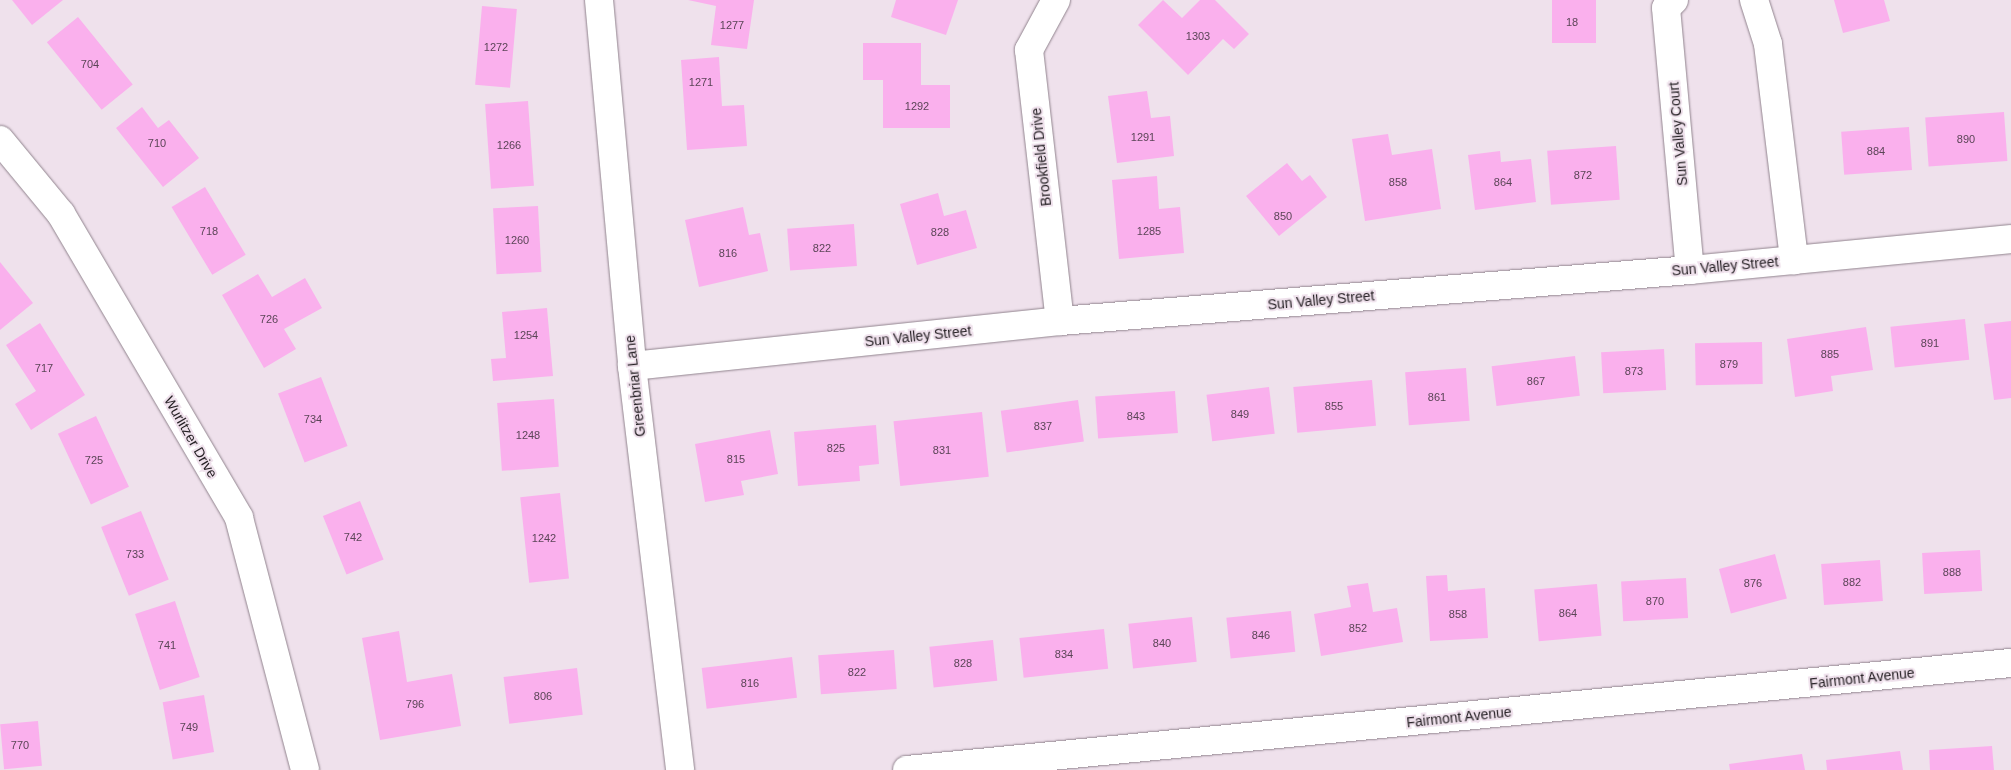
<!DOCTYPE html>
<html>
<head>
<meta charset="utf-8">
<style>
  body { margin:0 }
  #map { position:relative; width:2011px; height:770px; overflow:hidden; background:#efe1ec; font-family:Arial,sans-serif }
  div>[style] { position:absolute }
  .building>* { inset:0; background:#fab0ed; transform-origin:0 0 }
  .roads { filter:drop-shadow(0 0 1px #91848e) drop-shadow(0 0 1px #91848e) }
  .minor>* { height:28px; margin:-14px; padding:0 14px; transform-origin:14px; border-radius:14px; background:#fff }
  span { translate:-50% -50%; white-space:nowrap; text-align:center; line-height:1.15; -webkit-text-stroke:4px #efe1ec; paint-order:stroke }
  .number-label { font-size:11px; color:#5b4557 }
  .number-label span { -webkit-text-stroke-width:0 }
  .street-label { font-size:14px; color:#262125 }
</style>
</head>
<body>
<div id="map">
  <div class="building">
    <i style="clip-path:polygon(12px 0,63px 0,32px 25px)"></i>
    <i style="clip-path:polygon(688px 0,754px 0,747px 49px,711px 45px,716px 6px)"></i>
    <i style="clip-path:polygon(896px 0,958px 0,946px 35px,891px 17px)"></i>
    <i style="clip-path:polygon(1163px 0,1182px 18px,1200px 0,1215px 0,1249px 34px,1234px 49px,1223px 39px,1188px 75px,1138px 25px)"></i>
    <i style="left:1552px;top:0;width:44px;height:43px"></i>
    <i style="clip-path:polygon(1834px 0,1884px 0,1890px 21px,1843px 33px)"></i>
    <i style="left:482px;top:6px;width:35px;height:79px;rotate:5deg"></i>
    <i style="left:78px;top:17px;width:87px;height:40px;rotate:51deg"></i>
    <i style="clip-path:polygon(863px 43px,921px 43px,921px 85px,950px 85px,950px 128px,883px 128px,883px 80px,863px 80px)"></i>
    <i style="clip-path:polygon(719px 57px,722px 106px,744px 105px,747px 146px,687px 150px,681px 60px)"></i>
    <i style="clip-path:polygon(1147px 91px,1151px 118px,1170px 116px,1174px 156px,1117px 163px,1108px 96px)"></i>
    <i style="left:528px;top:101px;width:85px;height:43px;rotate:86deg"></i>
    <i style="clip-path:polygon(142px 107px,158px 128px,169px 120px,199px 158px,163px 187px,116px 128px)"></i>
    <i style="left:2004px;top:112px;width:49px;height:79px;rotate:86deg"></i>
    <i style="left:1909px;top:127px;width:43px;height:68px;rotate:86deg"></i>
    <i style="clip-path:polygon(1388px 134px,1392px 155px,1432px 149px,1441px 209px,1365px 221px,1352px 139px)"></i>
    <i style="left:1616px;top:146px;width:54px;height:69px;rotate:86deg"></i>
    <i style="clip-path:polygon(1500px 151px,1501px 162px,1531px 159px,1536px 202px,1475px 210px,1468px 155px)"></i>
    <i style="clip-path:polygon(1287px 163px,1302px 181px,1310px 175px,1327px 197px,1279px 236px,1246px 196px)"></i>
    <i style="clip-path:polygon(1157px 176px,1159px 209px,1180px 207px,1184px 253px,1119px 259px,1112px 180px)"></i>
    <i style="left:205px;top:187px;width:79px;height:39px;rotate:59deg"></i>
    <i style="clip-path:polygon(938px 193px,944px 216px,966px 210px,977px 248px,917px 265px,900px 204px)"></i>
    <i style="left:538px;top:206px;width:66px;height:45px;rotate:87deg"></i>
    <i style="clip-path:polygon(743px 207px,749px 235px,760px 233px,768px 271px,699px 287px,685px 220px)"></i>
    <i style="left:854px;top:224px;width:42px;height:67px;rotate:86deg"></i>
    <i style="clip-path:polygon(0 262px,33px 303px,0 330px)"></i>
    <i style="clip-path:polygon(258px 274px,272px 297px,305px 278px,322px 308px,284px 329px,296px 349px,264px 368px,222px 295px)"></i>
    <i style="clip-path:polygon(547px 308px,553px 376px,493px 381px,491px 359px,506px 358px,502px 312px)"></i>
    <i style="left:1965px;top:319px;width:41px;height:75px;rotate:84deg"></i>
    <i style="clip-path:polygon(2011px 321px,2011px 398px,1994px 400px,1984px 324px)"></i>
    <i style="clip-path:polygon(40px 323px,85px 395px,31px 430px,15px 404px,36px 391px,6px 345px)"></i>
    <i style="clip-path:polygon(1866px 327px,1873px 370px,1831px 376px,1833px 391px,1795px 397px,1787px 339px)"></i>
    <i style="left:1762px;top:342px;width:42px;height:67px;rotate:89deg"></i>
    <i style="left:1664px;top:349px;width:41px;height:63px;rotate:87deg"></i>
    <i style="left:1575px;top:356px;width:40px;height:84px;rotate:83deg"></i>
    <i style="left:1466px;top:368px;width:53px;height:61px;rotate:86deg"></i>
    <i style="left:321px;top:377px;width:74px;height:46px;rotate:69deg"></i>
    <i style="left:1372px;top:380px;width:46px;height:79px;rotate:85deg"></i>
    <i style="left:1269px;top:387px;width:47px;height:63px;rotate:83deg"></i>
    <i style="left:1175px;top:391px;width:42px;height:80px;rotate:86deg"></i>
    <i style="left:554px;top:399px;width:68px;height:57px;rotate:86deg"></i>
    <i style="left:1078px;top:400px;width:42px;height:78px;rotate:82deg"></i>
    <i style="left:982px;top:412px;width:65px;height:89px;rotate:84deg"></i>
    <i style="left:96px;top:416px;width:78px;height:42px;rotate:65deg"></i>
    <i style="clip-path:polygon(876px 425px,879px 464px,859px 466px,860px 481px,798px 486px,794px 432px)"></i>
    <i style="clip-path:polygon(770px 430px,778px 474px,741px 481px,744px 495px,705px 502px,695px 444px)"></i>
    <i style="left:560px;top:493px;width:86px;height:40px;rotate:84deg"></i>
    <i style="left:360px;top:501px;width:63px;height:40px;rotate:68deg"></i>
    <i style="left:141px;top:511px;width:74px;height:43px;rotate:68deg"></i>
    <i style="left:1980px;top:550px;width:41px;height:58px;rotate:87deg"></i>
    <i style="left:1775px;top:554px;width:46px;height:58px;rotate:75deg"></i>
    <i style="left:1880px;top:560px;width:41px;height:59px;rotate:86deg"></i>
    <i style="clip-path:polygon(1447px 575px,1448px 591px,1485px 588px,1488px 638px,1430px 641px,1426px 576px)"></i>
    <i style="left:1686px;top:578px;width:40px;height:65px;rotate:87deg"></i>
    <i style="clip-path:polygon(1368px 583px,1373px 612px,1397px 608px,1403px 642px,1321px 656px,1314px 614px,1351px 607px,1347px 586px)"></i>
    <i style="left:1597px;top:584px;width:52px;height:63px;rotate:85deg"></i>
    <i style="left:175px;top:601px;width:80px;height:42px;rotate:72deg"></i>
    <i style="left:1291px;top:611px;width:41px;height:65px;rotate:84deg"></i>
    <i style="left:1192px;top:617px;width:45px;height:64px;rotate:84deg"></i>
    <i style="left:1104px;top:629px;width:40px;height:85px;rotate:84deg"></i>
    <i style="clip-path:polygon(399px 631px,407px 682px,452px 674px,461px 726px,380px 740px,362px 638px)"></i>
    <i style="left:993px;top:640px;width:41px;height:64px;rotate:84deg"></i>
    <i style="left:894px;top:650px;width:39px;height:76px;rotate:86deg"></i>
    <i style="left:792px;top:657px;width:41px;height:91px;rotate:83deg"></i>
    <i style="left:577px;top:668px;width:47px;height:74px;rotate:83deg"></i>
    <i style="left:204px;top:695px;width:58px;height:42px;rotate:80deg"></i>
    <i style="left:38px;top:721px;width:45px;height:38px;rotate:85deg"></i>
    <i style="clip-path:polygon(1992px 746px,1994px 770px,1930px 770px,1929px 750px)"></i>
    <i style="clip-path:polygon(1900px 751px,1903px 770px,1827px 770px,1826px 760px)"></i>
    <i style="clip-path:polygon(1802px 754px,1805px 770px,1730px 770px,1729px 764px)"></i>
  </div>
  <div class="roads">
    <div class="minor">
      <i style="left:599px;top:0;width:367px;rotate:84.8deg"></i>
      <i style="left:632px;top:366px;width:407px;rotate:83.2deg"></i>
      <i style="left:1056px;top:0;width:57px;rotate:118.4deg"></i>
      <i style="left:1029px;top:50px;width:273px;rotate:83.5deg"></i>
      <i style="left:1674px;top:0;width:11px;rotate:135deg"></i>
      <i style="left:1666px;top:8px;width:263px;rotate:84.8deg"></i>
      <i style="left:1754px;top:0;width:46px;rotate:72.3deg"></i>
      <i style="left:1768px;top:44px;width:218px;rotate:83.1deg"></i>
      <i style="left:0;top:140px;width:96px;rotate:50.5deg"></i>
      <i style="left:61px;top:214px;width:352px;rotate:59.6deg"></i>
      <i style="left:239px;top:518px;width:260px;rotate:75.3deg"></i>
      <i style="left:632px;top:366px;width:430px;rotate:-6deg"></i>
      <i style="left:1060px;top:321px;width:632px;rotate:-4.63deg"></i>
      <i style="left:1690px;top:270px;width:322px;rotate:-5.5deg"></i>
      <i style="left:907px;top:770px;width:1109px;rotate:-5.54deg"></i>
    </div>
  </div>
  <div class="number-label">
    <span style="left:1572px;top:22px">18</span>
    <span style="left:732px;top:25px">1277</span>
    <span style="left:1198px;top:36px">1303</span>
    <span style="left:496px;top:47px">1272</span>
    <span style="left:90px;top:64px">704</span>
    <span style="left:701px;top:82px">1271</span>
    <span style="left:917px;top:106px">1292</span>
    <span style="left:1143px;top:137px">1291</span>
    <span style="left:1966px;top:139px">890</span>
    <span style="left:157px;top:143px">710</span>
    <span style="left:509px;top:145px">1266</span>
    <span style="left:1876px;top:151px">884</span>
    <span style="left:1583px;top:175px">872</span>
    <span style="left:1398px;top:182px">858</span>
    <span style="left:1503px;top:182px">864</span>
    <span style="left:1283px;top:216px">850</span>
    <span style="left:209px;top:231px">718</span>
    <span style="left:1149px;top:231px">1285</span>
    <span style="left:940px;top:232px">828</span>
    <span style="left:517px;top:240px">1260</span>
    <span style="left:822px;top:248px">822</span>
    <span style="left:728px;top:253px">816</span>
    <span style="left:269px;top:319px">726</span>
    <span style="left:526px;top:335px">1254</span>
    <span style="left:1930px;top:343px">891</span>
    <span style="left:1830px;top:354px">885</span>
    <span style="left:1729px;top:364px">879</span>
    <span style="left:44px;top:368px">717</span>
    <span style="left:1634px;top:371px">873</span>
    <span style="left:1536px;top:381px">867</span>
    <span style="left:1437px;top:397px">861</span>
    <span style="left:1334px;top:406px">855</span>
    <span style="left:1240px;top:414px">849</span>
    <span style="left:1136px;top:416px">843</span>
    <span style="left:313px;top:419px">734</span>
    <span style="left:1043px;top:426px">837</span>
    <span style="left:528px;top:435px">1248</span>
    <span style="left:836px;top:448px">825</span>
    <span style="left:942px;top:450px">831</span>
    <span style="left:736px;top:459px">815</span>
    <span style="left:94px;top:460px">725</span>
    <span style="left:353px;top:537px">742</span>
    <span style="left:544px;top:538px">1242</span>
    <span style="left:135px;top:554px">733</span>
    <span style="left:1952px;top:572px">888</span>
    <span style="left:1852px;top:582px">882</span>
    <span style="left:1753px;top:583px">876</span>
    <span style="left:1655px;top:601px">870</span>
    <span style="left:1568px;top:613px">864</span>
    <span style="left:1458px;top:614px">858</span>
    <span style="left:1358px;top:628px">852</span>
    <span style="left:1261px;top:635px">846</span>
    <span style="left:1162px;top:643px">840</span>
    <span style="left:167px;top:645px">741</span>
    <span style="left:1064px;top:654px">834</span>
    <span style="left:963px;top:663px">828</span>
    <span style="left:857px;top:672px">822</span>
    <span style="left:750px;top:683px">816</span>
    <span style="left:543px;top:696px">806</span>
    <span style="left:415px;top:704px">796</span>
    <span style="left:189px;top:727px">749</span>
    <span style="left:20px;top:745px">770</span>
  </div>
  <div class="street-label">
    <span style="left:1678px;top:134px;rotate:-95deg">Sun Valley Court</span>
    <span style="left:1041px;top:157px;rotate:-96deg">Brookfield Drive</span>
    <span style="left:1725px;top:266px;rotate:-5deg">Sun Valley Street</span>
    <span style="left:1321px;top:300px;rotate:-5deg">Sun Valley Street</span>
    <span style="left:918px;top:336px;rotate:-6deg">Sun Valley Street</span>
    <span style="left:635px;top:386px;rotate:-96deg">Greenbriar Lane</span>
    <span style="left:191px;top:437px;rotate:60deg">Wurlitzer Drive</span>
    <span style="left:1862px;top:678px;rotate:-6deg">Fairmont Avenue</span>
    <span style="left:1459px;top:717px;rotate:-6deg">Fairmont Avenue</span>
  </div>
</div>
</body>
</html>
